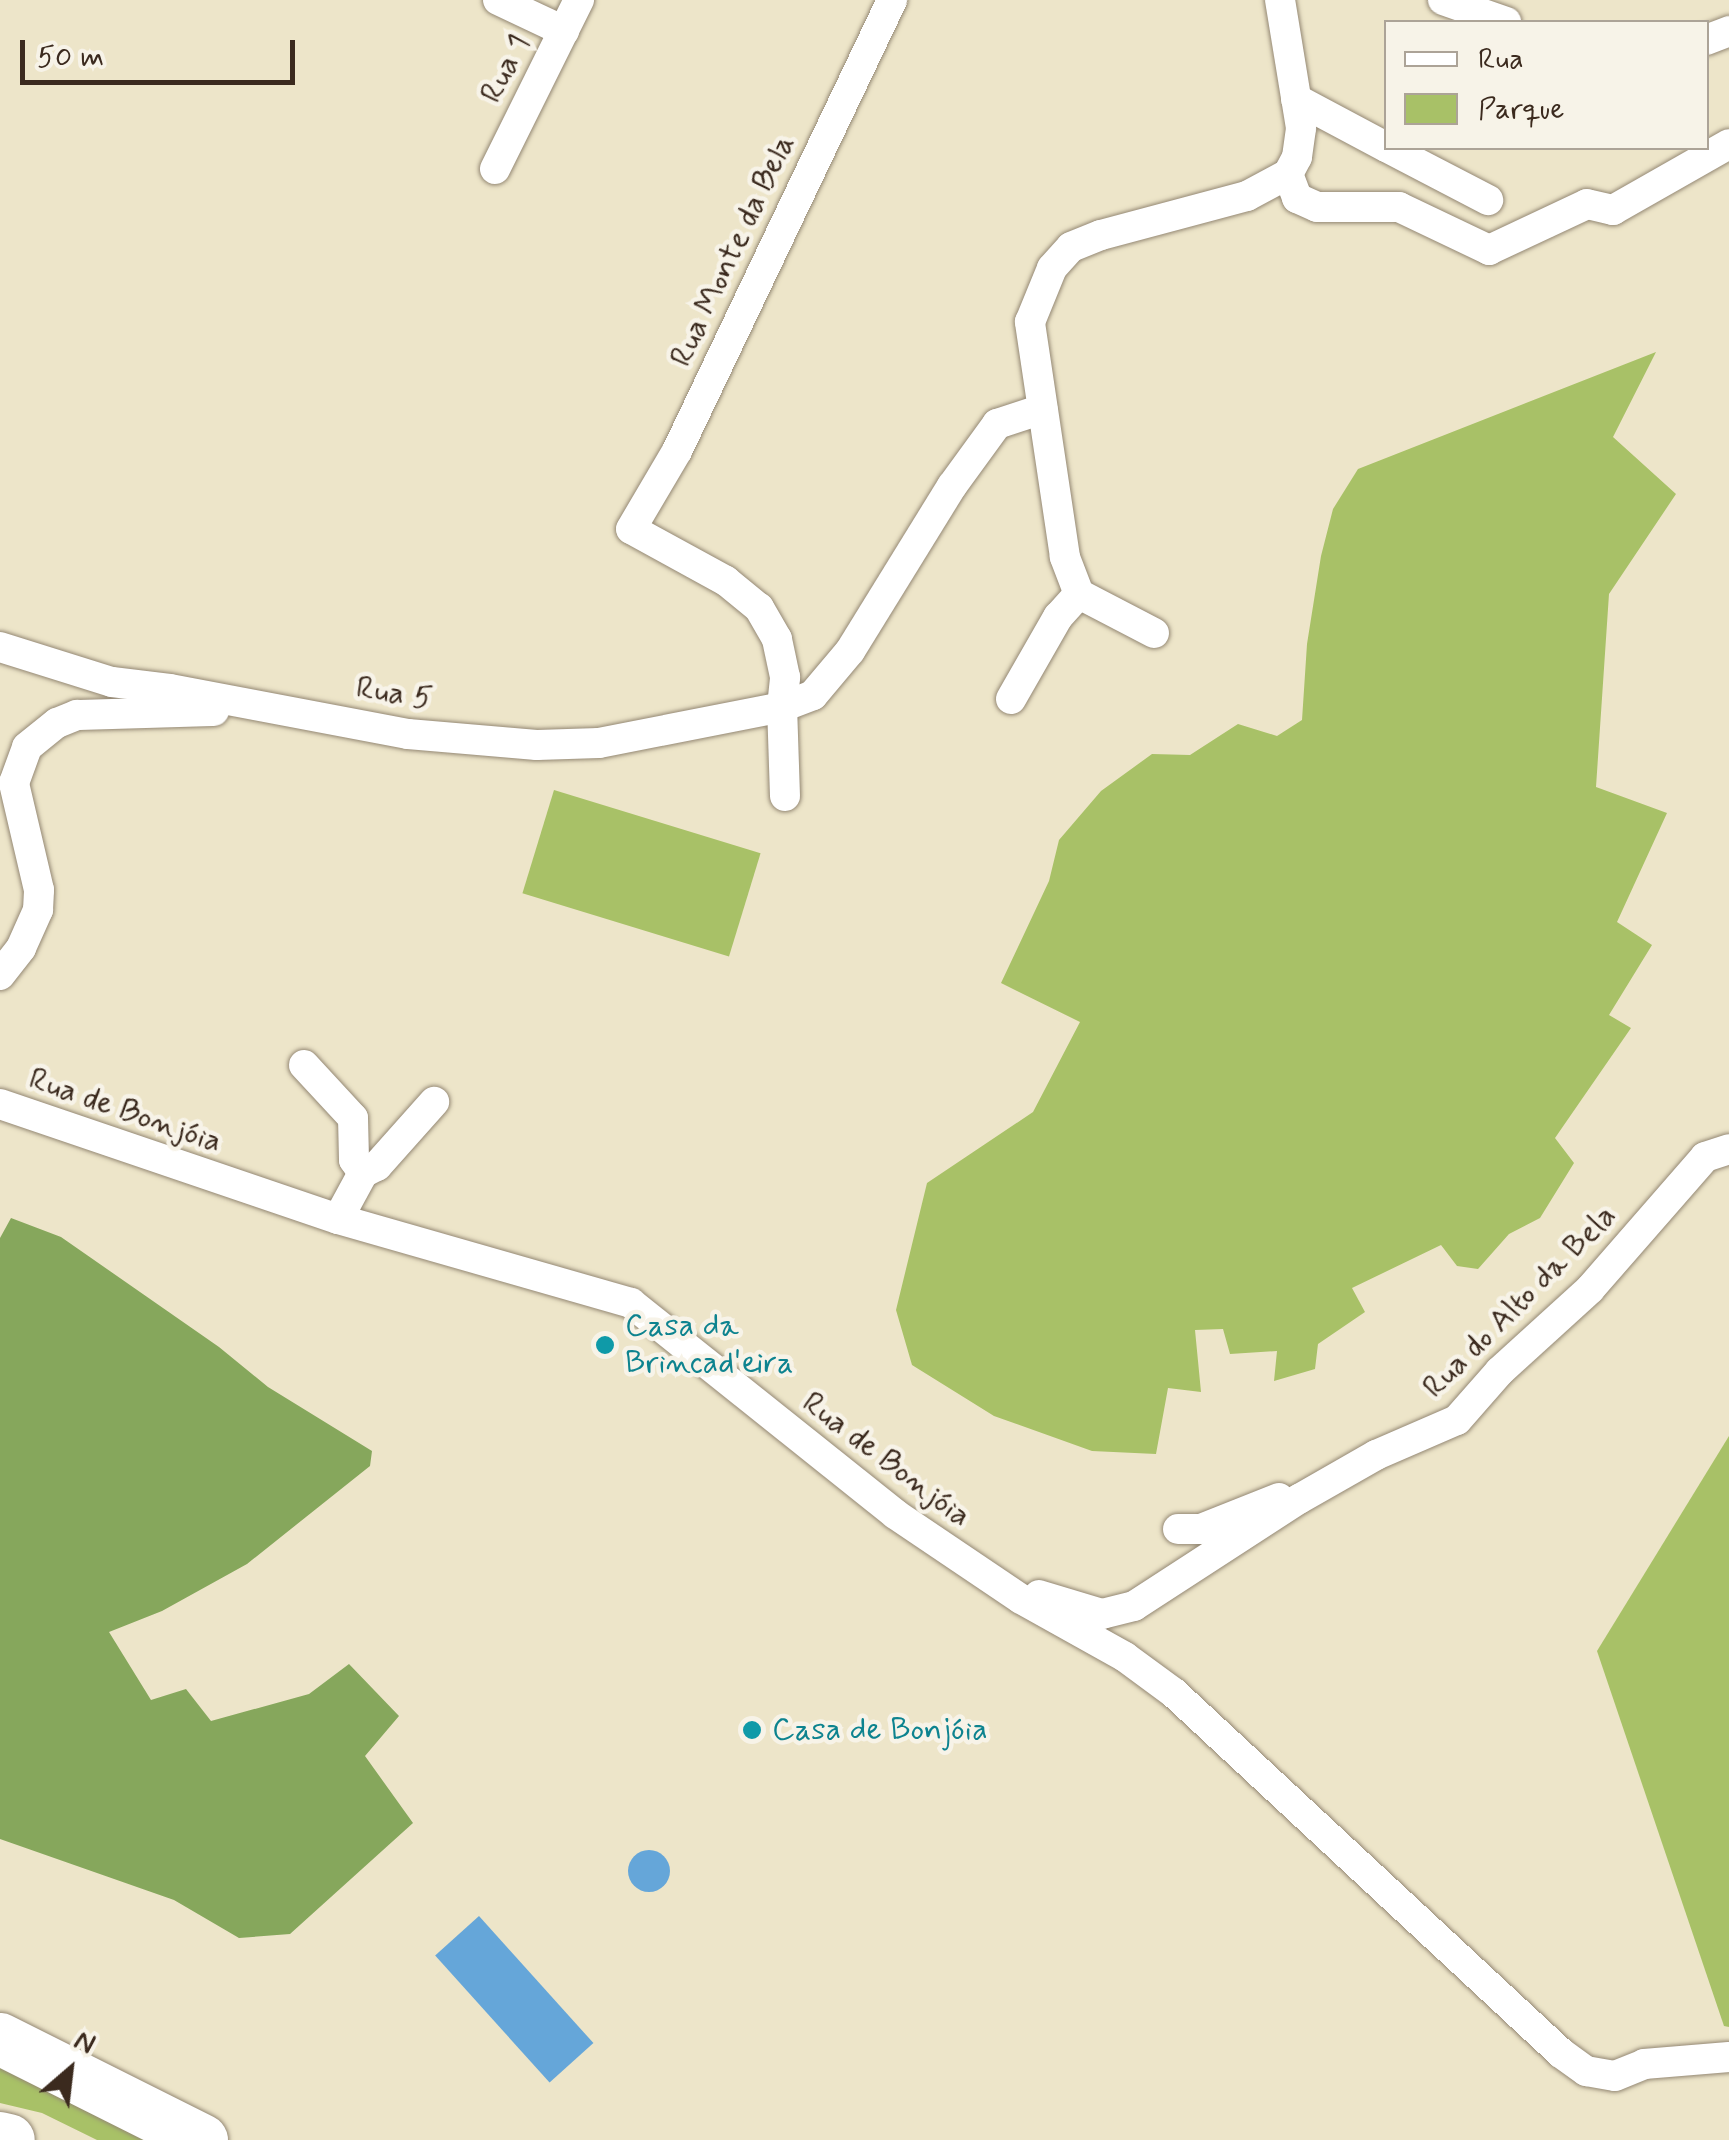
<!DOCTYPE html>
<html>
<head>
<meta charset="utf-8">
<style>
  body { margin:0 }
  #map { position:relative; width:1729px; height:2140px; overflow:hidden; background:#ede5c9; font-family:Mynerve,sans-serif }
  div>[style] { position:absolute }
  .green>* { inset:0; background:#a8c167; transform-origin:0 0 }
  .forest>* { inset:0; background:#86a75c }
  .water>* { inset:0; background:#65a6d9; transform-origin:0 0 }
  .round { border-radius:50% }
  .roads { filter:drop-shadow(0 0 2px #948874) drop-shadow(0 0 2px #948874) }
  .street>* { height:30px; margin:-15px; padding:0 15px; transform-origin:15px; border-radius:15px; background:#fff }
  .highway>* { height:52px; margin:-26px; padding:0 26px; transform-origin:26px; border-radius:26px; background:#fff }
  .dots>* { width:28px; height:28px; translate:-50% -50%; box-sizing:border-box; border:5px solid #f7f3e8; border-radius:50% }
  span { translate:-50% -50%; white-space:nowrap; text-align:center; line-height:1.15; -webkit-text-stroke:9px #f7f3e8; paint-order:stroke }
  .street-label { font-size:32px; color:#3b2a1e }
  .culture-label { font-size:32px; color:#0d838f }
  .left { translate:0 -50%; text-align:left }
  .legend { position:absolute; left:1384px; top:20px; width:325px; height:130px; box-sizing:border-box; background:#f7f3e8; border:2px solid #aca397; margin:0; padding:12px 18px; list-style:none; font-size:30px; color:#3b2a1e }
  .legend li { display:flex; align-items:center; gap:20px; height:50px }
  .legend b { width:50px; border:2px solid #aca397 }
  .north { position:absolute; left:20px; top:2020px; width:100px; height:100px; -webkit-text-stroke:8px #f7f3e8; paint-order:stroke; rotate:28deg; font-size:28px; font-weight:700; line-height:40px; text-align:center; color:#3b2a1e }
  .north::after { content:''; display:block; margin:auto; width:35px; height:45px; background:#3b2a1e; clip-path:polygon(50% 0,100% 100%,50% 72%,0 100%) }
  .scale { position:absolute; left:20px; top:40px; width:275px; height:45px; box-sizing:border-box; border:5px solid #3b2a1e; border-top:0; padding-left:12px; font-size:30px; line-height:35px; white-space:nowrap; color:#3b2a1e; -webkit-text-stroke:8px #f7f3e8; paint-order:stroke }
</style>
</head>
<body>
<div id="map">
  <div class="green">
    <i style="clip-path:polygon(1656px 352px,1613px 437px,1676px 494px,1609px 594px,1596px 787px,1667px 813px,1617px 922px,1652px 945px,1609px 1015px,1631px 1028px,1555px 1138px,1574px 1163px,1540px 1218px,1509px 1234px,1478px 1269px,1457px 1266px,1441px 1245px,1352px 1288px,1365px 1312px,1318px 1344px,1315px 1369px,1274px 1381px,1277px 1351px,1230px 1354px,1223px 1329px,1195px 1330px,1201px 1392px,1168px 1388px,1156px 1454px,1092px 1451px,994px 1416px,912px 1365px,896px 1310px,927px 1183px,1033px 1112px,1080px 1022px,1001px 983px,1049px 881px,1059px 840px,1101px 791px,1152px 754px,1190px 755px,1238px 724px,1277px 736px,1302px 720px,1307px 644px,1321px 556px,1333px 509px,1358px 469px)"></i>
    <i style="left:554px;top:790px;width:216px;height:108px;rotate:17deg"></i>
    <i style="clip-path:polygon(1729px 1436px,1729px 2027px,1724px 2026px,1597px 1651px)"></i>
    <i style="clip-path:polygon(0 2051px,176px 2140px,97px 2140px,42px 2113px,0 2103px)"></i>
  </div>
  <div class="forest">
    <i style="clip-path:polygon(11px 1218px,61px 1237px,219px 1347px,268px 1387px,372px 1451px,370px 1466px,247px 1564px,162px 1611px,109px 1632px,151px 1700px,186px 1689px,211px 1721px,309px 1694px,349px 1664px,399px 1716px,365px 1756px,413px 1823px,290px 1934px,239px 1938px,174px 1900px,0 1839px,0 1238px)"></i>
  </div>
  <div class="water">
    <i class="round" style="left:628px;top:1850px;width:42px;height:42px"></i>
    <i style="left:479px;top:1916px;width:171px;height:59px;rotate:48deg"></i>
  </div>
  <div class="roads">
    <div class="street">
      <i style="left:498px;top:0;width:73px;rotate:25.2deg"></i>
      <i style="left:1443px;top:0;width:67px;rotate:19.2deg"></i>
      <i style="left:1706px;top:40px;width:25px;rotate:-21deg"></i>
      <i style="left:1296px;top:99px;width:102px;rotate:28.1deg"></i>
      <i style="left:1388px;top:148px;width:113px;rotate:27.5deg"></i>
      <i style="left:495px;top:169px;width:189px;rotate:-63.6deg"></i>
      <i style="left:1288px;top:174px;width:26px;rotate:69deg"></i>
      <i style="left:1297px;top:198px;width:22px;rotate:24deg"></i>
      <i style="left:1317px;top:207px;width:82px"></i>
      <i style="left:1399px;top:207px;width:100px;rotate:25.5deg"></i>
      <i style="left:1489px;top:250px;width:108px;rotate:-25.1deg"></i>
      <i style="left:1587px;top:204px;width:27px;rotate:13deg"></i>
      <i style="left:1613px;top:210px;width:133px;rotate:-29.6deg"></i>
      <i style="left:1154px;top:633px;width:85px;rotate:-152.5deg"></i>
      <i style="left:1079px;top:594px;width:40px;rotate:-111deg"></i>
      <i style="left:1065px;top:557px;width:238px;rotate:-98.5deg"></i>
      <i style="left:1030px;top:322px;width:58px;rotate:-67.8deg"></i>
      <i style="left:1052px;top:268px;width:28px;rotate:-48deg"></i>
      <i style="left:1071px;top:247px;width:32px;rotate:-22deg"></i>
      <i style="left:1101px;top:235px;width:151px;rotate:-15deg"></i>
      <i style="left:1247px;top:196px;width:47px;rotate:-28.2deg"></i>
      <i style="left:1288px;top:174px;width:19px;rotate:-62deg"></i>
      <i style="left:1297px;top:157px;width:29px;rotate:-82deg"></i>
      <i style="left:1301px;top:128px;width:130px;rotate:-99.3deg"></i>
      <i style="left:0;top:647px;width:117px;rotate:17.4deg"></i>
      <i style="left:112px;top:682px;width:58px;rotate:6.9deg"></i>
      <i style="left:170px;top:689px;width:242px;rotate:10.7deg"></i>
      <i style="left:408px;top:734px;width:129px;rotate:4.9deg"></i>
      <i style="left:537px;top:745px;width:62px;rotate:-1.8deg"></i>
      <i style="left:599px;top:743px;width:187px;rotate:-11.1deg"></i>
      <i style="left:782px;top:707px;width:30px;rotate:-84deg"></i>
      <i style="left:785px;top:677px;width:39px;rotate:-102deg"></i>
      <i style="left:777px;top:639px;width:36px;rotate:-120deg"></i>
      <i style="left:759px;top:608px;width:43px;rotate:-140.7deg"></i>
      <i style="left:726px;top:581px;width:108px;rotate:-151.3deg"></i>
      <i style="left:631px;top:529px;width:91px;rotate:-59.5deg"></i>
      <i style="left:677px;top:451px;width:500px;rotate:-64.5deg"></i>
      <i style="left:1011px;top:699px;width:95px;rotate:-60.2deg"></i>
      <i style="left:1058px;top:617px;width:31px;rotate:-48deg"></i>
      <i style="left:785px;top:796px;width:89px;rotate:-91.9deg"></i>
      <i style="left:782px;top:707px;width:33px;rotate:-21deg"></i>
      <i style="left:813px;top:695px;width:57px;rotate:-49.9deg"></i>
      <i style="left:850px;top:651px;width:194px;rotate:-58.3deg"></i>
      <i style="left:952px;top:486px;width:77px;rotate:-54deg"></i>
      <i style="left:997px;top:424px;width:48px;rotate:-18.1deg"></i>
      <i style="left:0;top:975px;width:34px;rotate:-52deg"></i>
      <i style="left:21px;top:948px;width:42px;rotate:-65.9deg"></i>
      <i style="left:38px;top:910px;width:20px;rotate:-87deg"></i>
      <i style="left:39px;top:890px;width:110px;rotate:-103.2deg"></i>
      <i style="left:14px;top:783px;width:38px;rotate:-70deg"></i>
      <i style="left:27px;top:747px;width:38px;rotate:-39deg"></i>
      <i style="left:57px;top:723px;width:22px;rotate:-22deg"></i>
      <i style="left:77px;top:715px;width:137px;rotate:-1.7deg"></i>
      <i style="left:304px;top:1065px;width:72px;rotate:47.2deg"></i>
      <i style="left:353px;top:1118px;width:42px;rotate:88.6deg"></i>
      <i style="left:354px;top:1160px;width:16px;rotate:55deg"></i>
      <i style="left:363px;top:1173px;width:52px;rotate:118.5deg"></i>
      <i style="left:0;top:1104px;width:357px;rotate:18.8deg"></i>
      <i style="left:338px;top:1219px;width:305px;rotate:16deg"></i>
      <i style="left:631px;top:1303px;width:338px;rotate:38.6deg"></i>
      <i style="left:895px;top:1514px;width:152px;rotate:34deg"></i>
      <i style="left:1021px;top:1599px;width:119px;rotate:29.1deg"></i>
      <i style="left:1125px;top:1657px;width:61px;rotate:36.3deg"></i>
      <i style="left:1174px;top:1693px;width:529px;rotate:42.93deg"></i>
      <i style="left:1561px;top:2053px;width:31px;rotate:36deg"></i>
      <i style="left:1586px;top:2071px;width:29px;rotate:10deg"></i>
      <i style="left:1615px;top:2076px;width:31px;rotate:-22deg"></i>
      <i style="left:1644px;top:2064px;width:85px;rotate:-4.7deg"></i>
      <i style="left:363px;top:1173px;width:16px;rotate:-27deg"></i>
      <i style="left:377px;top:1166px;width:86px;rotate:-48.3deg"></i>
      <i style="left:1178px;top:1529px;width:23px"></i>
      <i style="left:1201px;top:1529px;width:84px;rotate:-21.7deg"></i>
      <i style="left:1039px;top:1595px;width:66px;rotate:16.8deg"></i>
      <i style="left:1102px;top:1614px;width:33px;rotate:-14deg"></i>
      <i style="left:1134px;top:1606px;width:197px;rotate:-33deg"></i>
      <i style="left:1299px;top:1499px;width:89px;rotate:-29.7deg"></i>
      <i style="left:1376px;top:1455px;width:88px;rotate:-23.4deg"></i>
      <i style="left:1457px;top:1420px;width:65px;rotate:-48.7deg"></i>
      <i style="left:1500px;top:1371px;width:122px;rotate:-42.3deg"></i>
      <i style="left:1590px;top:1289px;width:175px;rotate:-48.9deg"></i>
      <i style="left:1705px;top:1157px;width:25px;rotate:-18deg"></i>
    </div>
    <div class="highway">
      <i style="left:0;top:2039px;width:226px;rotate:26.6deg"></i>
      <i style="left:0;top:2138px;width:9px;rotate:13deg"></i>
    </div>
  </div>
  <div class="dots">
    <i style="left:605px;top:1345px;background:#0f9aa8"></i>
    <i style="left:752px;top:1730px;background:#0f9aa8"></i>
  </div>
  <div class="street-label">
    <span style="left:506px;top:69px;rotate:-63deg">Rua 1</span>
    <span style="left:733px;top:251px;rotate:-65deg">Rua Monte da Bela</span>
    <span style="left:394px;top:694px;rotate:9deg">Rua 5</span>
    <span style="left:125px;top:1111px;rotate:19deg">Rua de Bonjóia</span>
    <span style="left:1520px;top:1302px;rotate:-45deg">Rua do Alto da Bela</span>
    <span style="left:886px;top:1460px;rotate:37deg">Rua de Bonjóia</span>
  </div>
  <div class="culture-label">
    <span class="left" style="left:625px;top:1345px">Casa da<br>Brincad'eira</span>
    <span class="left" style="left:772px;top:1730px">Casa de Bonjóia</span>
  </div>
  <ul class="legend">
  <li><b style="height:12px;background:#fff"></b>Rua</li>
  <li><b style="height:28px;background:#a8c167"></b>Parque</li>
  </ul>
  <div class="north">N</div>
  <div class="scale">50 m</div>
</div>
</body>
</html>
